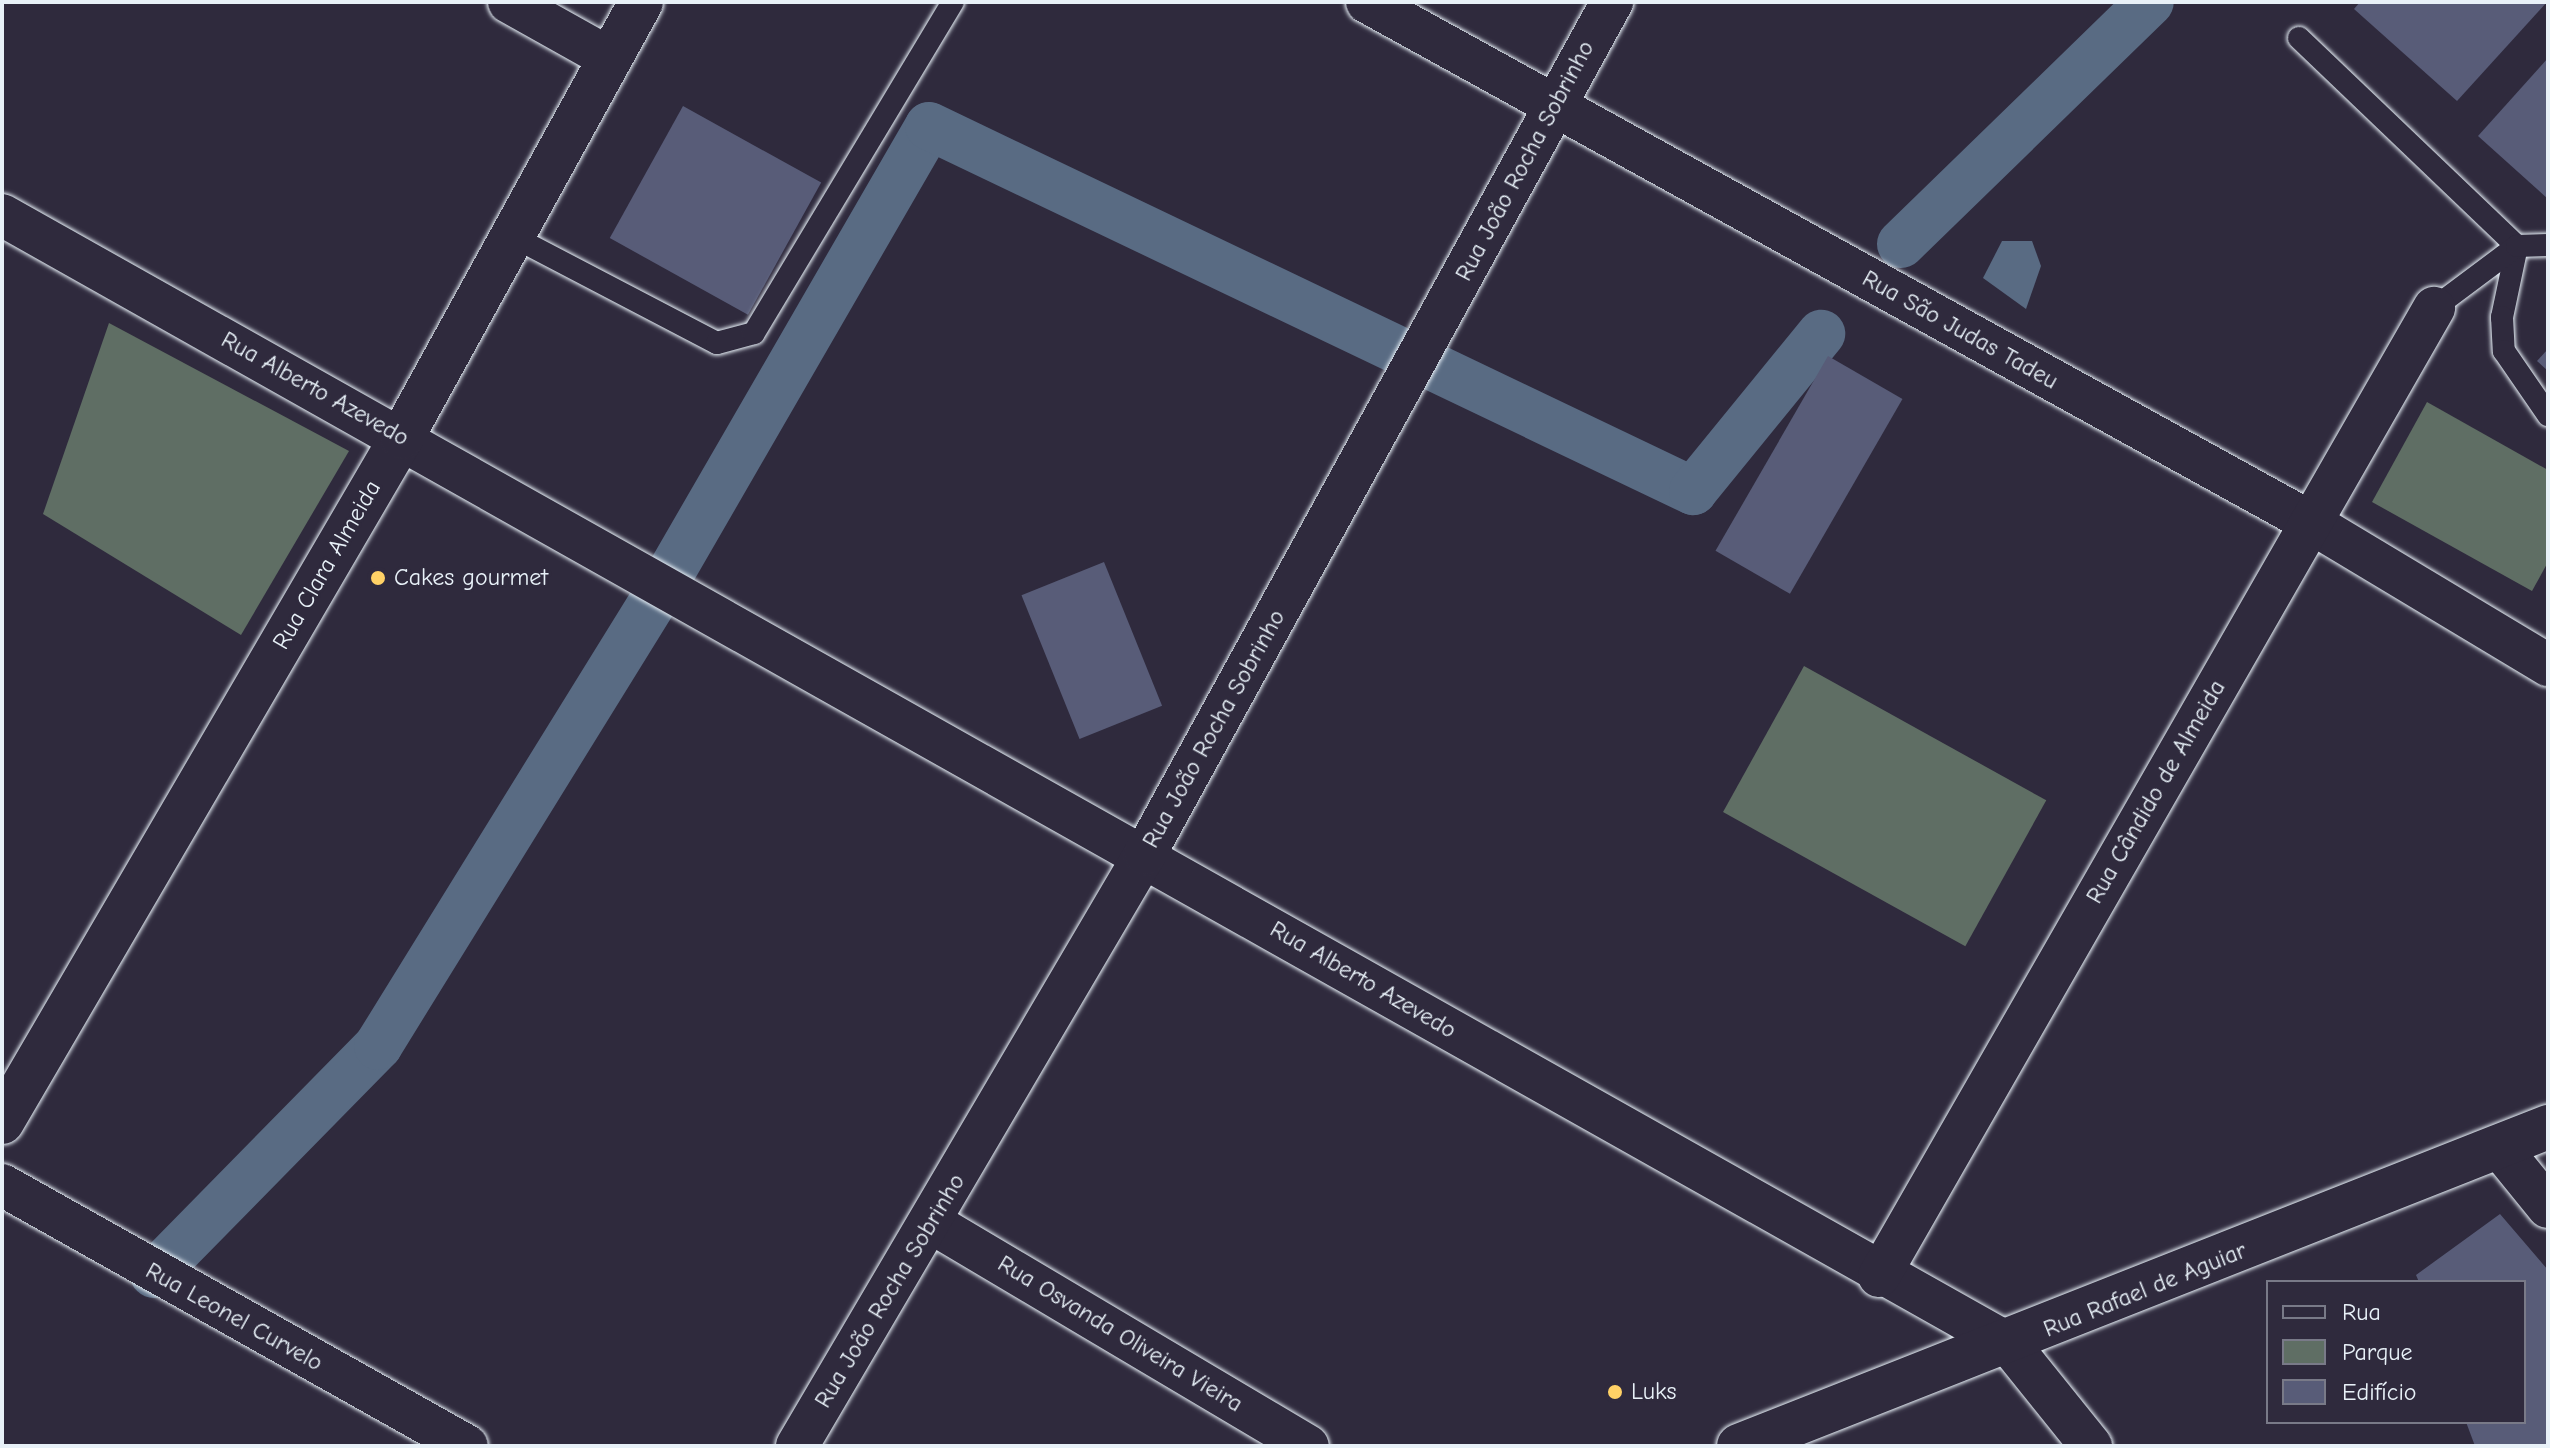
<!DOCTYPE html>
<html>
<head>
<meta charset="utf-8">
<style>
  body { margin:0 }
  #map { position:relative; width:2550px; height:1448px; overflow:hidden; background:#2f2a3d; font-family:"Comic Neue",sans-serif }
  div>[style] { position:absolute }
  .green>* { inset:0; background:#5f6e64; transform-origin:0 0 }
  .water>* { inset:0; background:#596b83 }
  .canal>* { height:48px; margin:-24px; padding:0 24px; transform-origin:24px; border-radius:24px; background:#596b83 }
  .building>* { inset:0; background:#585c78; transform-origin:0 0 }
  .roads { filter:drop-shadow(0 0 2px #e8f1f8) drop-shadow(0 0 2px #e8f1f8) }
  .service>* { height:22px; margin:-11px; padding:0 11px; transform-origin:11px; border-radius:11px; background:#2f2a3d }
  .minor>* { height:42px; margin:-21px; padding:0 21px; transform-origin:21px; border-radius:21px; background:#2f2a3d }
  .tertiary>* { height:44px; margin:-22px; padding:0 22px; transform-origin:22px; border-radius:22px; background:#2f2a3d }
  .dots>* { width:22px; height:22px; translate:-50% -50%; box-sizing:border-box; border:4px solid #2f2a3d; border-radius:50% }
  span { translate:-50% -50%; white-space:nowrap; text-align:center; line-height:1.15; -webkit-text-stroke:6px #2f2a3d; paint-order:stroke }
  .street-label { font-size:24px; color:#e8f1f8 }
  .poi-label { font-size:24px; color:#e8f1f8 }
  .left { translate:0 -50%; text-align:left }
  .frame { position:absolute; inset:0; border:4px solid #e8f1f8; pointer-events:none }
  .legend { position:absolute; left:2266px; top:1280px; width:260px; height:144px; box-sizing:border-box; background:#2f2a3d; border:2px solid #797a88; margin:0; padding:10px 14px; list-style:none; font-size:24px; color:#e8f1f8 }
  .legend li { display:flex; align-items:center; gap:16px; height:40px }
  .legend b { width:40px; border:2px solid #797a88 }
</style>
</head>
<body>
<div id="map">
  <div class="green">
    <i style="clip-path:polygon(109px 323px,349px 451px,241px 635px,43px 514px)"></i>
    <i style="clip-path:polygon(2427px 402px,2548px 470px,2548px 562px,2532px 591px,2372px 502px)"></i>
    <i style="left:1804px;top:666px;width:277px;height:167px;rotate:29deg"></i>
  </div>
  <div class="water">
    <i style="clip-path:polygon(2002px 241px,2032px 241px,2041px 266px,2026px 309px,1983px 278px)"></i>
  </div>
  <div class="canal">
    <i style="left:1901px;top:244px;width:347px;rotate:-44.2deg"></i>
    <i style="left:154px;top:1274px;width:320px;rotate:-45.5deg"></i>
    <i style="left:378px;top:1046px;width:555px;rotate:-58.26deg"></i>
    <i style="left:670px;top:574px;width:517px;rotate:-59.97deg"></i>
    <i style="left:929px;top:126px;width:847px;rotate:25.54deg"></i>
    <i style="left:1693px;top:491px;width:203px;rotate:-50.8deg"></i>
  </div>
  <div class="building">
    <i style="clip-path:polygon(2360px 2px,2547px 2px,2457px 101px,2354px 9px)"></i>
    <i style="clip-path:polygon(2548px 58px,2548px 199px,2478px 136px)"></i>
    <i style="left:683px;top:106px;width:158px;height:151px;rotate:29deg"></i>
    <i style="clip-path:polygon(2548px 349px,2548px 371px,2537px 361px)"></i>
    <i style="left:1828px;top:356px;width:86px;height:225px;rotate:30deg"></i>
    <i style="left:1104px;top:562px;width:155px;height:89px;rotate:68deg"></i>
    <i style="clip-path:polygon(2500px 1214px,2548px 1270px,2548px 1446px,2475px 1446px,2466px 1422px,2524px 1422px,2524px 1282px,2419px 1282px,2416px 1275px)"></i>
  </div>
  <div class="roads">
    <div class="service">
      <i style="left:2299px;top:38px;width:301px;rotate:43.7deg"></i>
      <i style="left:2517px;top:246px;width:73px;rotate:101.9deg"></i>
      <i style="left:2502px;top:317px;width:34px;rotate:87deg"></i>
      <i style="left:2504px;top:351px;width:78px;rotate:55.5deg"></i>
      <i style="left:512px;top:236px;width:231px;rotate:27.6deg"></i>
      <i style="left:717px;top:343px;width:38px;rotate:-15deg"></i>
      <i style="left:754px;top:333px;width:386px;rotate:-59deg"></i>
      <i style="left:2434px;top:308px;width:104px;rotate:-36.8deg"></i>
      <i style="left:2517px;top:246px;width:31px;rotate:-2deg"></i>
    </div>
    <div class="minor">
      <i style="left:509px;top:2px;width:115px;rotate:29.2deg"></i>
      <i style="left:1367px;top:2px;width:1077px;rotate:28.87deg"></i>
      <i style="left:2310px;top:522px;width:278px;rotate:31deg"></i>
      <i style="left:2px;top:215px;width:2303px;rotate:29.36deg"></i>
      <i style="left:2009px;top:1344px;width:131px;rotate:51.2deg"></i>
      <i style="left:2500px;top:1148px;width:76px;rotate:50.9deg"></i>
      <i style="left:2px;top:1185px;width:533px;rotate:29.31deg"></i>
      <i style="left:932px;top:1223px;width:437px;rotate:30.7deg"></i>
      <i style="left:1879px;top:1276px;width:1116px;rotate:-60.17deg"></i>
      <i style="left:797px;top:1446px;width:687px;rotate:-59.55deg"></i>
      <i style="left:1145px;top:854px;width:972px;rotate:-61.27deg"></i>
    </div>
    <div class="tertiary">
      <i style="left:2px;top:1122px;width:793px;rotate:-59.72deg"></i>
      <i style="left:402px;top:437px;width:496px;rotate:-61.2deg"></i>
      <i style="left:1739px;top:1446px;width:870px;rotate:-21.52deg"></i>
    </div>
  </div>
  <div class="dots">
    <i style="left:378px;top:578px;background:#ffd166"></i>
    <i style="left:1615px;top:1392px;background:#ffd166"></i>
  </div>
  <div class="street-label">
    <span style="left:1525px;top:161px;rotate:-62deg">Rua João Rocha Sobrinho</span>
    <span style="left:1960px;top:330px;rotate:29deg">Rua São Judas Tadeu</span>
    <span style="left:315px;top:389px;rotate:29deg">Rua Alberto Azevedo</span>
    <span style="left:327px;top:565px;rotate:-60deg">Rua Clara Almeida</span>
    <span style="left:1214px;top:729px;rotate:-61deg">Rua João Rocha Sobrinho</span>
    <span style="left:2156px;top:792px;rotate:-60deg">Rua Cândido de Almeida</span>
    <span style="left:1363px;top:980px;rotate:30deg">Rua Alberto Azevedo</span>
    <span style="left:2145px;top:1290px;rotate:-22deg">Rua Rafael de Aguiar</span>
    <span style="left:890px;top:1291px;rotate:-59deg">Rua João Rocha Sobrinho</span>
    <span style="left:234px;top:1317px;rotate:29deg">Rua Leonel Curvelo</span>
    <span style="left:1120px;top:1334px;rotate:31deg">Rua Osvanda Oliveira Vieira</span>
  </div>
  <div class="poi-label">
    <span class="left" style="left:394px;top:578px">Cakes gourmet</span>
    <span class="left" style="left:1631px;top:1392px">Luks</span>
  </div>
  <div class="frame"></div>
  <ul class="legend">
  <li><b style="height:10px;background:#2f2a3d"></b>Rua</li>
  <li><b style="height:22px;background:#5f6e64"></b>Parque</li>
  <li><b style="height:22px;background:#585c78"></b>Edifício</li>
  </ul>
</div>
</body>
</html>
